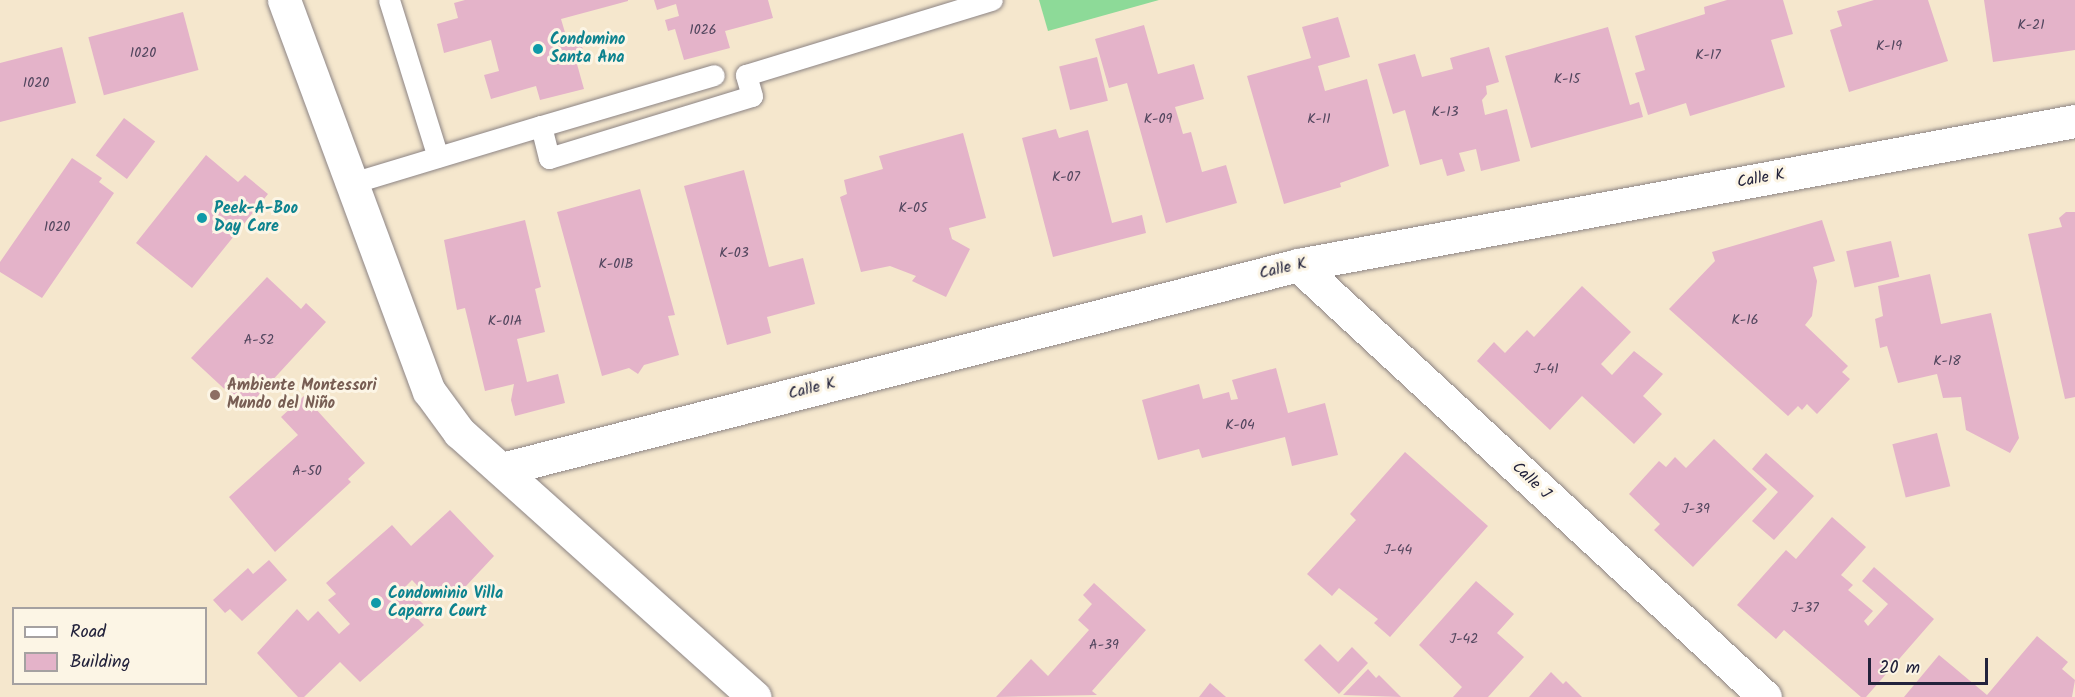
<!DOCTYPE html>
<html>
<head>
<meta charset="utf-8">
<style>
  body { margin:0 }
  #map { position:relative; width:2075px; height:697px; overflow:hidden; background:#f5e7cd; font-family:Kalam,sans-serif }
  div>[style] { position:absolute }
  .green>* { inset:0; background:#8dda98 }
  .building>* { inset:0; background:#e4b3c9; transform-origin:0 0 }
  .roads { filter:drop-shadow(0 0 2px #8c8484) drop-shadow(0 0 2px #8c8484) }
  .lane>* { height:21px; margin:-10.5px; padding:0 10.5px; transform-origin:10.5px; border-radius:10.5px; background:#fff }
  .street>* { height:33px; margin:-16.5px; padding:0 16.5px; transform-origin:16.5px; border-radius:16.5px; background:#fff }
  .dots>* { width:16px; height:16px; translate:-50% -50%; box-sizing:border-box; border:3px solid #fcf5e5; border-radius:50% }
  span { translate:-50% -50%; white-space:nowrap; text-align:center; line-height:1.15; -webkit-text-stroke:6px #fcf5e5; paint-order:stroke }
  .number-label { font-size:14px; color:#52465e }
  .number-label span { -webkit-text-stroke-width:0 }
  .culture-label { font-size:16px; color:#0d838f; font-weight:700 }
  .left { translate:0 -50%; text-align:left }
  .street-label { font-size:16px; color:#22223b }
  .education-label { font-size:16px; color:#785e54; font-weight:700 }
  .legend { position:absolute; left:12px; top:607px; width:195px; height:78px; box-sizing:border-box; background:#fcf5e5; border:2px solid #a5a1a1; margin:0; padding:8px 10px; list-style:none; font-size:18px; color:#22223b }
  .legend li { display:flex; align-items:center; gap:12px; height:30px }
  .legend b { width:30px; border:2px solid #a5a1a1 }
  .scale { position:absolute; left:1868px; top:658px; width:120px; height:27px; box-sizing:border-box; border:3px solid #22223b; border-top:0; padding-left:8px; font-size:18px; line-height:21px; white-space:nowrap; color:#22223b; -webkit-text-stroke:4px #fcf5e5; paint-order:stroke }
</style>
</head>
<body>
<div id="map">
  <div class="green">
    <i style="clip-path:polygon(1039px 0,1159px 0,1048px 31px)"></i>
  </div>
  <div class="building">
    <i style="clip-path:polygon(465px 0,628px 0,628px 1px,561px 19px,569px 46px,581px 42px,584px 55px,575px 57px,584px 89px,540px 100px,536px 86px,491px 99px,484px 75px,499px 71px,491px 40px,444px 53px,437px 24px,458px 18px,454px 3px)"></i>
    <i style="clip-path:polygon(654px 0,768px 0,773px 18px,725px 31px,730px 48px,684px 60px,675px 29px,668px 31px,665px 20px,679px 16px,676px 4px,657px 10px)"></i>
    <i style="clip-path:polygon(1727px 0,1783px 0,1793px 34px,1771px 40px,1785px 87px,1690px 116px,1686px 103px,1648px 115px,1635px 73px,1645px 70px,1635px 36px,1705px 14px,1704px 7px)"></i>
    <i style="clip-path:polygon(1874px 0,1928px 0,1948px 61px,1849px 92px,1830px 30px,1842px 26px,1837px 11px)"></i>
    <i style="clip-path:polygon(1984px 0,2075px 0,2075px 50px,1993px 62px)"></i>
    <i style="left:183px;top:12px;width:60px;height:98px;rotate:75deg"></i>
    <i style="clip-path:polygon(1338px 17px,1350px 57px,1318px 66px,1325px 91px,1367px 79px,1389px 166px,1340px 183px,1341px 187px,1284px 204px,1247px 76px,1311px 58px,1302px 27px)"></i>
    <i style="clip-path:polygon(1144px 25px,1158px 74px,1194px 64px,1204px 99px,1175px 107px,1183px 134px,1191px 132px,1202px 172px,1226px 165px,1237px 203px,1166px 223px,1127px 83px,1109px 88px,1095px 39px)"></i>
    <i style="clip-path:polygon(1608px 27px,1630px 105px,1639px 102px,1643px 117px,1531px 148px,1505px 56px)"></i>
    <i style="clip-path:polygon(62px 47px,76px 103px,0 122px,0 63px)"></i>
    <i style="clip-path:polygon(1489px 47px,1499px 82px,1486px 86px,1487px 94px,1482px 100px,1485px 115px,1507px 109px,1520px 161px,1481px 171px,1476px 149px,1459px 153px,1465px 171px,1447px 176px,1442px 159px,1420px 165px,1405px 110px,1393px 114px,1378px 64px,1415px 54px,1422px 77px,1453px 69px,1450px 58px)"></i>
    <i style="left:1097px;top:57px;width:45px;height:39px;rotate:76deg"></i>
    <i style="left:124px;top:118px;width:39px;height:47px;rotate:37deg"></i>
    <i style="clip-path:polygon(1056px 129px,1059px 138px,1088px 130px,1112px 223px,1142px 215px,1146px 233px,1053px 257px,1022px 138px)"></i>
    <i style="clip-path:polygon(963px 133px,986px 218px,949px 228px,952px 239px,970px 249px,946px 297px,912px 281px,916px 276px,890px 266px,861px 272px,840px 197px,847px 194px,844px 180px,883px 169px,879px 156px)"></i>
    <i style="clip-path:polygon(206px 155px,238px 182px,245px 175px,268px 194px,192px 288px,136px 243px)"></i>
    <i style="clip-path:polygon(72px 158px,102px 178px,99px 182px,114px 193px,42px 298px,0 272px,0 262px)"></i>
    <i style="clip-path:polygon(744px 170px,769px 267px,803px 258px,815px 304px,767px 317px,771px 333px,727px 345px,684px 186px)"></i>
    <i style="clip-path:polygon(640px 189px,675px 315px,668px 316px,679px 355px,644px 365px,638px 374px,629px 368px,602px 376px,557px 212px)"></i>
    <i style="clip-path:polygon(2066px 212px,2075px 212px,2075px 397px,2065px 399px,2028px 234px,2062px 227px,2059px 218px)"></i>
    <i style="clip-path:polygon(525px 220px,541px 287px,535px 289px,545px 332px,517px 339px,527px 382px,558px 374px,565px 403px,515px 416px,511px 400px,514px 384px,485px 391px,465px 308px,457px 310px,444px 240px)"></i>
    <i style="clip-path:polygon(1822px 220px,1835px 261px,1813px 267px,1817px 281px,1812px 316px,1805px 325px,1848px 366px,1842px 372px,1850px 379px,1817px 414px,1807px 404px,1802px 410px,1798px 406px,1788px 416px,1669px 309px,1715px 261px,1712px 252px)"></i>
    <i style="left:1891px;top:241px;width:37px;height:46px;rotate:77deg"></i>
    <i style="clip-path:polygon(1930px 274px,1941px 324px,1991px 313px,2019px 438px,2010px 453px,1966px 430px,1961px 397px,1943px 398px,1937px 374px,1898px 383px,1887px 346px,1880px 348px,1875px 319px,1883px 316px,1878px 286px)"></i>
    <i style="clip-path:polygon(267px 277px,301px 309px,306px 303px,326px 322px,246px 409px,191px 358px)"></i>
    <i style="clip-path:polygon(1582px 286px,1631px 332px,1601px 364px,1612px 375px,1634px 351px,1663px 374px,1643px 396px,1662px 414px,1634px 444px,1582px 396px,1550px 430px,1477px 361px,1494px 342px,1505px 353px,1527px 330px,1534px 337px)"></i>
    <i style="clip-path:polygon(1276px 368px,1288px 413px,1325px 403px,1338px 455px,1292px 466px,1285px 437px,1202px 458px,1199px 449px,1158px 460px,1142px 400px,1199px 384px,1203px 399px,1229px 392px,1231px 400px,1238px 399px,1232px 380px)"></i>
    <i style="clip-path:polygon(304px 396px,365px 463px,348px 479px,351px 482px,275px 552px,229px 497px,298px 435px,281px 417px)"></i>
    <i style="left:1937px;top:433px;width:55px;height:46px;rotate:76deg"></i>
    <i style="clip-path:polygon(1714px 439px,1767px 489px,1693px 567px,1654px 530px,1660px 524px,1629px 494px,1659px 461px,1666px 467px,1675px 457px,1686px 468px)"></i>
    <i style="clip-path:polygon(1405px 452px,1488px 526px,1390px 637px,1374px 623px,1378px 619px,1339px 588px,1332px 596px,1307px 574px,1356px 520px,1350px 514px)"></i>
    <i style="clip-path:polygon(1766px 453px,1814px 496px,1774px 540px,1752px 521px,1778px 492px,1752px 469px)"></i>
    <i style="clip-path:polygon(450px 510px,494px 556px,453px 600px,443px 589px,431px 600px,412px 580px,406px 586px,424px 605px,414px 615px,424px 625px,360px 682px,340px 662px,304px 697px,298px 697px,257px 653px,297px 609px,308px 621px,318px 611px,339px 634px,350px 624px,328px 600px,336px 594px,326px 583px,392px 525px,411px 546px)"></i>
    <i style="clip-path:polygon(1832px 517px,1866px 547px,1841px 575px,1853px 585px,1848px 590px,1873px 611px,1864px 621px,1868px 626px,1888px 604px,1862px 581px,1874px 567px,1934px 619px,1866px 697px,1861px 697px,1784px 630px,1776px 639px,1737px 605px,1786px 550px,1796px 559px)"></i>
    <i style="clip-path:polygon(269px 560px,287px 580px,242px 621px,230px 609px,225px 613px,213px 600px,248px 568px,253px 574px)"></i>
    <i style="clip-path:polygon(1476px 581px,1514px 614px,1497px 633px,1524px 657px,1488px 697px,1453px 697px,1462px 687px,1419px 645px)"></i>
    <i style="clip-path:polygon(1094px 583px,1146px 630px,1092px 691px,1097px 695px,996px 697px,1031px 659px,1048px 676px,1089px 630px,1078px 620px,1092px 604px,1083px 595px)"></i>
    <i style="clip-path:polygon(2037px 636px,2068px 662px,2062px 669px,2075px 680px,2072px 697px,1904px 697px,1939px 655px,1987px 695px)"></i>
    <i style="clip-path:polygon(1320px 644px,1338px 662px,1352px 647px,1368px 663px,1339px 694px,1304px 660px)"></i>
    <i style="clip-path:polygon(1368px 669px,1376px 678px,1379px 675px,1401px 697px,1343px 695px)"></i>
    <i style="clip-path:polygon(1551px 672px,1563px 684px,1566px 681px,1582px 697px,1529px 697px)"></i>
    <i style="clip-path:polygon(1210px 683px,1226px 697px,1199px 697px)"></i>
  </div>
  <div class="roads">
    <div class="lane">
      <i style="left:389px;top:0;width:164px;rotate:72.7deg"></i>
      <i style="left:541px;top:126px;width:180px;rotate:-16.4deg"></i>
      <i style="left:352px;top:183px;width:197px;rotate:-16.8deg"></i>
      <i style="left:541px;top:126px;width:33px;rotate:76deg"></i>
      <i style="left:549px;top:158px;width:212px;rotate:-17deg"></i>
      <i style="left:752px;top:96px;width:22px;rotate:-106deg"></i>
      <i style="left:746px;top:75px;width:257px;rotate:-17deg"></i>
    </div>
    <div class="street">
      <i style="left:284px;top:0;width:417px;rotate:69.7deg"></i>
      <i style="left:429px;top:391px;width:51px;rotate:53.8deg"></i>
      <i style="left:459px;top:432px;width:397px;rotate:41.9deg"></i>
      <i style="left:1298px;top:265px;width:636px;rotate:42.77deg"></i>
      <i style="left:502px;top:469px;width:822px;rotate:-14.37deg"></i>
      <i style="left:1298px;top:265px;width:790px;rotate:-10.5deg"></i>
    </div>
  </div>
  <div class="dots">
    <i style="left:538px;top:49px;background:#0f9aa8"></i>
    <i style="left:202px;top:218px;background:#0f9aa8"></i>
    <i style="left:215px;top:395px;background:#8d6e63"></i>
    <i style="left:376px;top:603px;background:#0f9aa8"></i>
  </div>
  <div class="number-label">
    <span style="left:2031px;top:25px">K-21</span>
    <span style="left:703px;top:30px">1026</span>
    <span style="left:1889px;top:46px">K-19</span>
    <span style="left:143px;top:53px">1020</span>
    <span style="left:1708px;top:55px">K-17</span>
    <span style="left:1567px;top:79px">K-15</span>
    <span style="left:36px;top:83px">1020</span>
    <span style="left:1445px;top:112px">K-13</span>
    <span style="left:1158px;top:119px">K-09</span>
    <span style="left:1319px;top:119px">K-11</span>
    <span style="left:1066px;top:177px">K-07</span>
    <span style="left:913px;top:208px">K-05</span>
    <span style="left:57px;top:227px">1020</span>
    <span style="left:734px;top:253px">K-03</span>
    <span style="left:616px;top:264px">K-01B</span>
    <span style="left:1745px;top:320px">K-16</span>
    <span style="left:505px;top:321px">K-01A</span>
    <span style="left:259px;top:340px">A-52</span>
    <span style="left:1947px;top:361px">K-18</span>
    <span style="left:1546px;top:369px">J-41</span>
    <span style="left:1240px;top:425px">K-04</span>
    <span style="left:307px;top:471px">A-50</span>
    <span style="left:1696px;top:509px">J-39</span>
    <span style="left:1398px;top:550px">J-44</span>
    <span style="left:1805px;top:608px">J-37</span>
    <span style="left:1464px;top:639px">J-42</span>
    <span style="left:1104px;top:645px">A-39</span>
  </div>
  <div class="culture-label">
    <span class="left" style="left:550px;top:49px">Condomino<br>Santa Ana</span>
    <span class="left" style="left:214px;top:218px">Peek-A-Boo<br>Day Care</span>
    <span class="left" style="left:388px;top:603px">Condominio Villa<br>Caparra Court</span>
  </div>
  <div class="street-label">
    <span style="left:1761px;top:179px;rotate:-10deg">Calle K</span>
    <span style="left:1283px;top:269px;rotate:-13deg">Calle K</span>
    <span style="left:812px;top:389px;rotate:-14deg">Calle K</span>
    <span style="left:1531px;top:481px;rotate:43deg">Calle J</span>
  </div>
  <div class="education-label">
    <span class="left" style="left:227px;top:395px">Ambiente Montessori<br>Mundo del Niño</span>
  </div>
  <ul class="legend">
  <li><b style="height:8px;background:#fff"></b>Road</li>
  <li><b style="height:16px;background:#e4b3c9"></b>Building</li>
  </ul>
  <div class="scale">20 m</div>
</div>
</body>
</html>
